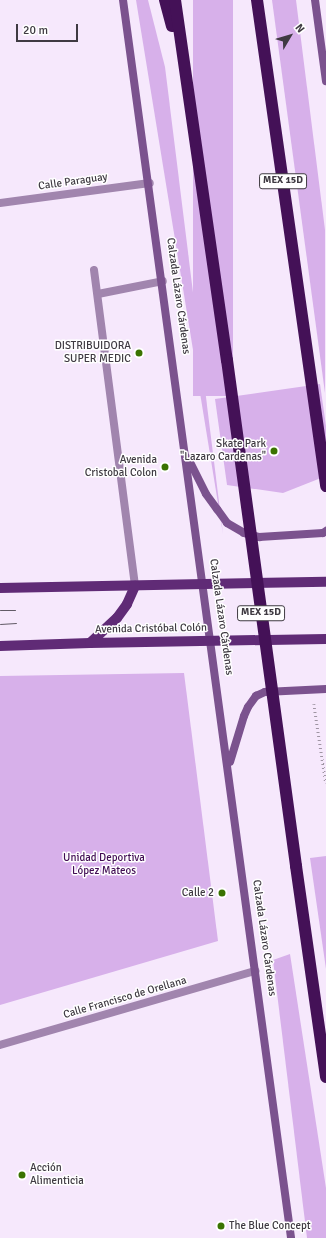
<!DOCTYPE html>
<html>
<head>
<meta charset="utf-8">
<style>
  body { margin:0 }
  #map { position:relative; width:326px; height:1238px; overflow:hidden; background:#f6e8fc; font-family:Signika,sans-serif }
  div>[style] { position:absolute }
  .green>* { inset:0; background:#d7b0ea; transform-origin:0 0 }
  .path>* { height:2.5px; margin-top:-1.25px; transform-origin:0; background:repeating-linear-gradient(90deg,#9f95a3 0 1px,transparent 0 4px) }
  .lane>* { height:8px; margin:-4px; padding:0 4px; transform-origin:4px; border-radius:4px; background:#a185ae }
  .street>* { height:8px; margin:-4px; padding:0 4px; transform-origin:4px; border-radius:4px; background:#a185ae }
  .secondary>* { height:8px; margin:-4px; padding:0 4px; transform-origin:4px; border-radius:4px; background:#7b528e }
  .primary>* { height:10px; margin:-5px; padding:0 5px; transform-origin:5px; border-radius:5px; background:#602b76 }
  .highway>* { height:12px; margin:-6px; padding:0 6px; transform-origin:6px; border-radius:6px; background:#441157 }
  .tram>* { height:1px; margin:-0.5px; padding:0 0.5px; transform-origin:0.5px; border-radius:0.5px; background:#625b66 }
  .highway-bridge>* { height:12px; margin:-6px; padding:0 6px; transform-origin:6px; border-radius:6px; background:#441157 }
  .dots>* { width:11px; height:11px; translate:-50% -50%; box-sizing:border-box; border:2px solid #fff; border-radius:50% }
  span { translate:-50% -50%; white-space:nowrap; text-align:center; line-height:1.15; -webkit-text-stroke:3px #fff; paint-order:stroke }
  .shield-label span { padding:1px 3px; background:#fff; border:1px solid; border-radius:3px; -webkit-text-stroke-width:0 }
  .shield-label { font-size:10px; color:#3f3a42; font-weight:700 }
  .street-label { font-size:11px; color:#3f3a42 }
  .poi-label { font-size:11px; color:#3f3a42 }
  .right { translate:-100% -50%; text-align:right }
  .left { translate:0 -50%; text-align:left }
  .park-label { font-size:11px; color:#410d54 }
  .north { position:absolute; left:270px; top:16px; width:40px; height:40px; -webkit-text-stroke:3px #fff; paint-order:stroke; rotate:52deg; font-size:11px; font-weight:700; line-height:16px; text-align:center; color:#3f3a42 }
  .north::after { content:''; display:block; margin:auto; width:14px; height:18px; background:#3f3a42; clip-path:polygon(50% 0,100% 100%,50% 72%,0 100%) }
  .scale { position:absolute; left:16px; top:24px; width:62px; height:18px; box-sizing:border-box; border:2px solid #3f3a42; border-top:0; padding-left:5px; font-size:12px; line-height:14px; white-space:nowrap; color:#3f3a42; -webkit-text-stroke:3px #fff; paint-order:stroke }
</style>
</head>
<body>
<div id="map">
  <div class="green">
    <i style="clip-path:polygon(136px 0,148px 0,165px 67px,223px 534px)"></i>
    <i style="left:193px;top:0;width:40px;height:396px"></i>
    <i style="clip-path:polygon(272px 0,296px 0,325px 230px,325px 393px)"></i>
    <i style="clip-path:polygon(320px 384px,326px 426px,326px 476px,283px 493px,227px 485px,215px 399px)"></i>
    <i style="clip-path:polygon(184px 673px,218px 941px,0 1005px,0 676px)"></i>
    <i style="clip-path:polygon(326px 856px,326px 969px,310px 858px)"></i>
    <i style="clip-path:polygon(290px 954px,326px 1188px,326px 1238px,307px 1238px,273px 960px)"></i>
  </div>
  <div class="path">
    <i style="left:314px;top:704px;width:80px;rotate:81.4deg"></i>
  </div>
  <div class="lane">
    <i style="left:94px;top:270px;width:319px;rotate:82.6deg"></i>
    <i style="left:98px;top:294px;width:66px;rotate:-11.3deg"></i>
  </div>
  <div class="street">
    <i style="left:0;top:203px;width:151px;rotate:-7.6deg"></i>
    <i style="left:0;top:1045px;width:266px;rotate:-16.2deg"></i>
  </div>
  <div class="secondary">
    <i style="left:123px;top:0;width:1249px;rotate:82.27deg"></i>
    <i style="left:315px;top:0;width:82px;rotate:82.3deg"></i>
    <i style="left:188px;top:458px;width:40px;rotate:63.4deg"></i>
    <i style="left:206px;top:494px;width:19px;rotate:54deg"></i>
    <i style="left:217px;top:509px;width:17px;rotate:54deg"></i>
    <i style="left:227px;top:523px;width:20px;rotate:30deg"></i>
    <i style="left:244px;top:533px;width:16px;rotate:15deg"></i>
    <i style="left:259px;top:537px;width:64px;rotate:-3.6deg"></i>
    <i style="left:323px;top:533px;width:4px;rotate:-34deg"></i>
    <i style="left:230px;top:762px;width:48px;rotate:-73.1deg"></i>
    <i style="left:244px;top:716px;width:10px;rotate:-66deg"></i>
    <i style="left:248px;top:707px;width:14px;rotate:-54deg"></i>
    <i style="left:256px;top:696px;width:10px;rotate:-24deg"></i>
    <i style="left:265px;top:692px;width:61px;rotate:-2.8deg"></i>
  </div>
  <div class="primary">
    <i style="left:0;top:588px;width:326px;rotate:-1.1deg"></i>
    <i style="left:90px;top:643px;width:37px;rotate:-43deg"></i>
    <i style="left:117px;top:618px;width:17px;rotate:-54deg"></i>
    <i style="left:127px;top:604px;width:20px;rotate:-66deg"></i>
    <i style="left:0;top:646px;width:90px;rotate:-1.9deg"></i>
    <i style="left:90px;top:643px;width:236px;rotate:-1deg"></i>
  </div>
  <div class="highway">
    <i style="left:165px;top:0;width:27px;rotate:75deg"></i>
    <i style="left:175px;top:0;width:364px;rotate:81.8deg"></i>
    <i style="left:257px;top:0;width:491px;rotate:81.9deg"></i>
    <i style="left:296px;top:866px;width:213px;rotate:81.9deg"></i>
  </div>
  <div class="tram">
    <i style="left:0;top:610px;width:15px"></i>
    <i style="left:0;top:624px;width:16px;rotate:-4deg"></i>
  </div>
  <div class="highway-bridge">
    <i style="left:227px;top:360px;width:511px;rotate:82.23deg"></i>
  </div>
  <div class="dots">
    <i style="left:139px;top:353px;background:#3a7301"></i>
    <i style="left:274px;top:451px;background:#3a7301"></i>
    <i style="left:165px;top:467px;background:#3a7301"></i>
    <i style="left:222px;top:893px;background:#3a7301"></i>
    <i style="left:22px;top:1175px;background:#3a7301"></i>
    <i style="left:221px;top:1226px;background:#3a7301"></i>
  </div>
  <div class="shield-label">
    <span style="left:283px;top:181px">MEX 15D</span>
    <span style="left:261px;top:613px">MEX 15D</span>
  </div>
  <div class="street-label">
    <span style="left:73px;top:182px;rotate:-8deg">Calle Paraguay</span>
    <span style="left:178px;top:296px;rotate:82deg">Calzada Lázaro Cárdenas</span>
    <span style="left:221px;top:617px;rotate:82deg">Calzada Lázaro Cárdenas</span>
    <span style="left:151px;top:629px;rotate:-1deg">Avenida Cristóbal Colón</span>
    <span style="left:264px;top:938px;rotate:82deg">Calzada Lázaro Cárdenas</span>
    <span style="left:125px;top:998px;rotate:-16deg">Calle Francisco de Orellana</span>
  </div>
  <div class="poi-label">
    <span class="right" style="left:131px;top:353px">DISTRIBUIDORA<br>SUPER MEDIC</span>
    <span class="right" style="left:266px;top:451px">Skate Park<br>"Lazaro Cardenas"</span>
    <span class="right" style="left:157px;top:467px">Avenida<br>Cristobal Colon</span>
    <span class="right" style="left:214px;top:893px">Calle 2</span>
    <span class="left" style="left:30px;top:1175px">Acción<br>Alimenticia</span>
    <span class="left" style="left:229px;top:1226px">The Blue Concept</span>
  </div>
  <div class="park-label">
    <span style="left:104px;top:865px">Unidad Deportiva<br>López Mateos</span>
  </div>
  <div class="north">N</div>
  <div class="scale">20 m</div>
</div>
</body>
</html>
